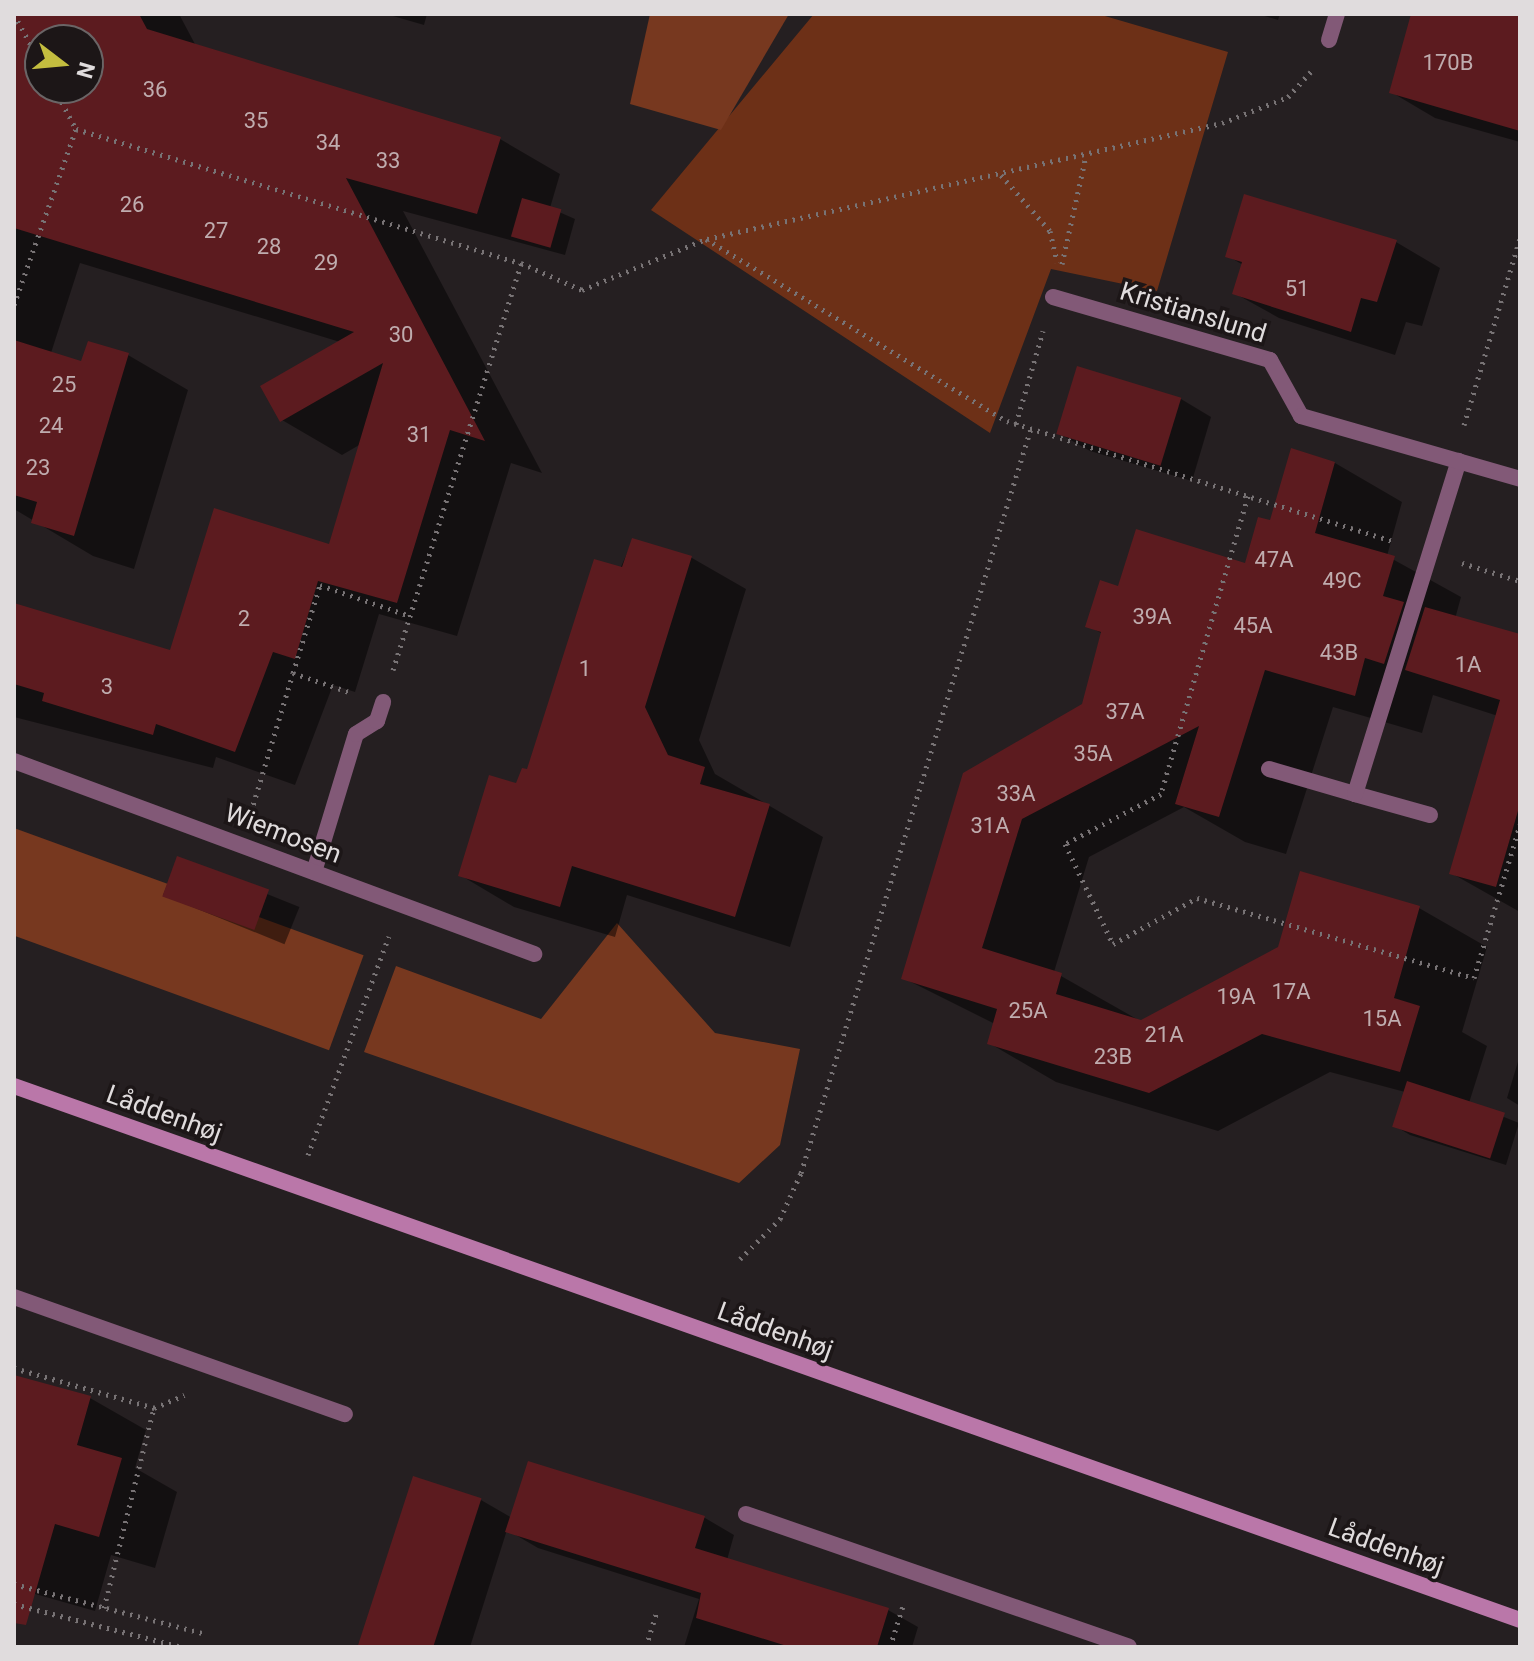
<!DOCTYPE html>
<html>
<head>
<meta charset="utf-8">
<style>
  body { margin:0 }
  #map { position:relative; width:1534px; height:1661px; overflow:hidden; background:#251f21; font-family:Roboto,sans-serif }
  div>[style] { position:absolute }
  .green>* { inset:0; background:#6d3017 }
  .forest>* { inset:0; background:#77381f; transform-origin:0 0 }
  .shadow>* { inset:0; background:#0007; transform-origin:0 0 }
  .building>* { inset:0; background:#5c1b1f; transform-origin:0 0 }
  .path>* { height:5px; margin-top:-2.5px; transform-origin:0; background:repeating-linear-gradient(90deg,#787375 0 2px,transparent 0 8px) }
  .lane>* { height:16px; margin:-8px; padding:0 8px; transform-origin:8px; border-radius:8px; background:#825977 }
  .street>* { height:16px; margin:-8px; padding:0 8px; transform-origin:8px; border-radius:8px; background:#825977 }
  .secondary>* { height:16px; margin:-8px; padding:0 8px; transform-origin:8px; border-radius:8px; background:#ba77a9 }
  span { translate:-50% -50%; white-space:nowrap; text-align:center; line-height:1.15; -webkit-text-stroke:7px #1c1617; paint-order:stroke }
  .number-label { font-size:22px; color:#bfacae }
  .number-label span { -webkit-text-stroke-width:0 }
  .street-label { font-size:26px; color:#e0dcdd }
  .frame { position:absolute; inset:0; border:16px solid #e0dcdd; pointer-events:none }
  .north { position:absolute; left:24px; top:24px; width:80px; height:80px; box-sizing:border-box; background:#1c1617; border:2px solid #6a6566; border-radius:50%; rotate:106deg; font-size:22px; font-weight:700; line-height:32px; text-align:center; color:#e0dcdd }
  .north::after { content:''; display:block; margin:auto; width:28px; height:36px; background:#c3bd3f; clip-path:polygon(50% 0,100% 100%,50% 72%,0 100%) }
</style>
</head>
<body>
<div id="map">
  <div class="green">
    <i style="clip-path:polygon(814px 14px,1098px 14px,1228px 52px,1157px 291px,1051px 269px,990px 433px,651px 210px)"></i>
  </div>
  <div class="forest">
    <i style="clip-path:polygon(650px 14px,789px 14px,721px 130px,630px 104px)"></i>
    <i style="left:14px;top:828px;width:372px;height:101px;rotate:20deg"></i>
    <i style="clip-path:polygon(617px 923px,715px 1033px,800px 1049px,780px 1145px,739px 1183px,364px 1052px,396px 966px,541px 1019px)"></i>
  </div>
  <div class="shadow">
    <i style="clip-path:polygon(evenodd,14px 14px,179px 14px,196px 46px,500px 139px,560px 174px,550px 208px,575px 219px,565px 255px,403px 211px,542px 473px,511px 463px,457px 636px,379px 614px,355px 692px,333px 685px,295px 785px,216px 757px,213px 768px,14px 717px,14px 605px,171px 652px,331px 546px,361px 444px,342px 455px,282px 420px,340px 342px,80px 263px,51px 353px,82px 363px,128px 355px,188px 390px,134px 569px,93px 556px,14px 509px,14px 14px,40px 40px,88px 40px,88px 88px,40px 88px,40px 40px)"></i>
    <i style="clip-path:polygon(386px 14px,427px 14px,424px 25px)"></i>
    <i style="clip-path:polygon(1258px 14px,1280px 14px,1278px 20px)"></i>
    <i style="clip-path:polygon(1414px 14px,1520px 14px,1520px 142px,1435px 118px,1391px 92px)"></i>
    <i style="clip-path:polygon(1396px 242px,1440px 268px,1422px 326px,1406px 322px,1395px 355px,1279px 318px,1234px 293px,1243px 265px,1228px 256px)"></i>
    <i style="clip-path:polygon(1079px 369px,1181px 399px,1211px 417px,1192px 481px,1090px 451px,1060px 434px)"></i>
    <i style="clip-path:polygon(1292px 451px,1335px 463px,1402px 502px,1387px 556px,1461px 597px,1455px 619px,1520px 638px,1520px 912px,1451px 873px,1498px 716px,1433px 695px,1422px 733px,1333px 707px,1286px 854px,1245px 842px,1184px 807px,1089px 857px,1054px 972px,1142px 1022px,1419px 908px,1487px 947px,1462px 1032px,1487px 1046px,1469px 1103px,1519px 1123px,1506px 1165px,1410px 1135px,1395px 1126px,1405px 1092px,1330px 1072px,1218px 1131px,1056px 1082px,989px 1043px,995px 1024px,903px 978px,1083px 705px,1103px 634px,1088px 626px,1119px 588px,1246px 565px,1271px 523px)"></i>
    <i style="clip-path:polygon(633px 540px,692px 558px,746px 589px,699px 740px,715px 774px,823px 837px,790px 947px,627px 895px,615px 937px,514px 907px,460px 875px,529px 772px)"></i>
    <i style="left:178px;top:858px;width:131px;height:40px;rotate:22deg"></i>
    <i style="clip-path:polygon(1520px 1055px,1520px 1106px,1507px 1098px)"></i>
    <i style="clip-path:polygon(14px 1377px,90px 1398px,146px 1430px,135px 1468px,177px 1492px,155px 1568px,111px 1555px,95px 1611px,14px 1588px)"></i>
    <i style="clip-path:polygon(529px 1463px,705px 1518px,734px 1535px,727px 1560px,888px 1610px,918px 1627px,912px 1647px,684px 1647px,699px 1599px,538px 1548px,507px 1530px,470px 1647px,362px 1647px,481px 1500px,512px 1518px)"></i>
  </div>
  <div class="building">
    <i style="clip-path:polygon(evenodd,14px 14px,139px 14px,147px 29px,501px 137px,477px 214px,346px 178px,485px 441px,450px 430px,397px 603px,318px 581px,295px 659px,273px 652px,235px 752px,156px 724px,153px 735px,42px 701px,44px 693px,14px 684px,14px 603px,170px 650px,214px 508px,329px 544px,383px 363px,280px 422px,260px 386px,354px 332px,14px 228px,14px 14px,40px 40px,88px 40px,88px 88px,40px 88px,40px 40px)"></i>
    <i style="clip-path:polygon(1411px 14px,1520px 14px,1520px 131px,1389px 93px)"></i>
    <i style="clip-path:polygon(1244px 194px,1397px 240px,1377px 302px,1361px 298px,1351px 332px,1232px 294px,1242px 262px,1225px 257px)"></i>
    <i style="left:522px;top:198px;width:41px;height:40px;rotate:16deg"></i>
    <i style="clip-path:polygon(14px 340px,81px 361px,88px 341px,129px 353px,74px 536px,31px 523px,37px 502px,14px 495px)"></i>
    <i style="left:1077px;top:366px;width:109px;height:71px;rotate:17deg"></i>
    <i style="clip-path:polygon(1291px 448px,1335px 462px,1315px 533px,1395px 556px,1383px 596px,1404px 602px,1384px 664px,1365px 658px,1355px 696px,1265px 670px,1219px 817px,1175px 804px,1199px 726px,1022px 819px,982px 948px,1062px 973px,1056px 994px,1141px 1020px,1278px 947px,1300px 871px,1420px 906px,1394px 998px,1420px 1006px,1400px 1072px,1262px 1034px,1149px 1093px,987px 1044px,997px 1009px,901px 979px,963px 773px,1082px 704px,1101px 632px,1085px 627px,1100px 580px,1118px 586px,1136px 529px,1245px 563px,1258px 517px,1270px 520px)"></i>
    <i style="clip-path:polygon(632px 538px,692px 556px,645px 707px,668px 755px,705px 767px,700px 784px,770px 804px,735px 917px,572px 866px,560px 907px,458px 876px,489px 775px,516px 783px,522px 768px,527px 769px,594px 559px,622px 567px)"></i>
    <i style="clip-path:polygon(1425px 607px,1520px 634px,1520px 804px,1496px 887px,1449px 874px,1500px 700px,1405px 670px)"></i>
    <i style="left:177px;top:856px;width:98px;height:43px;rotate:20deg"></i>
    <i style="left:1407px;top:1081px;width:103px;height:48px;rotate:18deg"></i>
    <i style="clip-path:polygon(14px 1375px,91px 1396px,77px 1445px,122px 1458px,99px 1537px,55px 1524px,26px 1625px,14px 1623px)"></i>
    <i style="clip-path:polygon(528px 1461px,705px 1516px,695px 1548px,889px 1608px,877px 1647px,790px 1647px,696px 1618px,701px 1593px,505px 1532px)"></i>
    <i style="left:413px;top:1476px;width:72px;height:179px;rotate:18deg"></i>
  </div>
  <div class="path">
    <i style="left:14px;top:14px;width:55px;rotate:61.6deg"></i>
    <i style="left:54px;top:88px;width:47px;rotate:61.8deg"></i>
    <i style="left:76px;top:129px;width:465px;rotate:16.8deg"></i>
    <i style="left:521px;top:263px;width:67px;rotate:23.9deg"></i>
    <i style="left:582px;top:290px;width:134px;rotate:-22.4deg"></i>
    <i style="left:706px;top:239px;width:352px;rotate:31.2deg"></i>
    <i style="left:1007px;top:421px;width:406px;rotate:17.3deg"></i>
    <i style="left:1001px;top:175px;width:74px;rotate:48.8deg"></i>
    <i style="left:1050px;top:231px;width:32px;rotate:77deg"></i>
    <i style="left:707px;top:239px;width:528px;rotate:-12.69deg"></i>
    <i style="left:1222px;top:123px;width:71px;rotate:-21.5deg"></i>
    <i style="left:1288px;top:97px;width:38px;rotate:-48deg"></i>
    <i style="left:1062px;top:264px;width:111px;rotate:-77.5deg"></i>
    <i style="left:14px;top:305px;width:187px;rotate:-70.6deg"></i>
    <i style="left:1016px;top:424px;width:97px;rotate:-73.8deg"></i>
    <i style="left:1464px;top:425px;width:195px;rotate:-73.3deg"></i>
    <i style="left:1248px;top:496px;width:310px;rotate:106.3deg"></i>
    <i style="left:1161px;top:794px;width:108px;rotate:152.5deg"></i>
    <i style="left:1065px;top:844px;width:111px;rotate:64.4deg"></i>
    <i style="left:1113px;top:944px;width:96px;rotate:-28.7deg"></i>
    <i style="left:1197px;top:898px;width:288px;rotate:16.1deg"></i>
    <i style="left:1474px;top:978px;width:160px;rotate:-73.3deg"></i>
    <i style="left:1462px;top:563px;width:61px;rotate:17.2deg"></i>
    <i style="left:393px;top:670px;width:427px;rotate:-72.5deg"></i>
    <i style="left:293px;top:673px;width:92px;rotate:-72.9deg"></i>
    <i style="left:320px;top:585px;width:95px;rotate:19deg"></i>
    <i style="left:251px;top:812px;width:145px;rotate:-73.2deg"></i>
    <i style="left:293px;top:673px;width:62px;rotate:18.7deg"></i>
    <i style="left:308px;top:1155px;width:233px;rotate:-69.7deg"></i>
    <i style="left:740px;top:1259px;width:57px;rotate:-45deg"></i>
    <i style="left:780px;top:1219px;width:51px;rotate:-65.5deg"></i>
    <i style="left:801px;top:1173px;width:780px;rotate:-72.84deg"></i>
    <i style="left:14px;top:1368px;width:146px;rotate:15.9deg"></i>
    <i style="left:14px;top:1584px;width:198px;rotate:14.6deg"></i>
    <i style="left:14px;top:1604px;width:172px;rotate:14.4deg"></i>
    <i style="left:104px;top:1608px;width:206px;rotate:-76deg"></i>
    <i style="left:154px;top:1408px;width:33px;rotate:-23deg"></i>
    <i style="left:646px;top:1647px;width:37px;rotate:-73deg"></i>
    <i style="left:890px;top:1647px;width:43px;rotate:-72.4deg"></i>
  </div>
  <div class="lane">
    <i style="left:1329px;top:40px;width:27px;rotate:-73deg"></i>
    <i style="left:1269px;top:769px;width:90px;rotate:16.2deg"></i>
    <i style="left:1430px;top:815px;width:78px;rotate:-164.4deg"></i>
    <i style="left:1355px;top:794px;width:349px;rotate:-72.7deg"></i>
    <i style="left:314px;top:872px;width:144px;rotate:-73.1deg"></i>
    <i style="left:356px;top:734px;width:25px;rotate:-32deg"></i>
    <i style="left:377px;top:721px;width:20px;rotate:-72deg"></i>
    <i style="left:14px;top:1297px;width:351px;rotate:19.5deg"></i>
    <i style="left:746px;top:1514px;width:405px;rotate:19.1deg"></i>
  </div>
  <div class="street">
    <i style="left:1053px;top:297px;width:226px;rotate:16.2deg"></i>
    <i style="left:1270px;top:360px;width:64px;rotate:61deg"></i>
    <i style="left:1301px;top:416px;width:228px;rotate:16deg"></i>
    <i style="left:14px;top:761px;width:555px;rotate:20.36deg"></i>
  </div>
  <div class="secondary">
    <i style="left:14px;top:1086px;width:1598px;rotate:19.52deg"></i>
  </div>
  <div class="number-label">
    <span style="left:1448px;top:63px">170B</span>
    <span style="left:155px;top:90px">36</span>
    <span style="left:256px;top:121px">35</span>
    <span style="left:328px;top:143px">34</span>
    <span style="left:388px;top:161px">33</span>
    <span style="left:132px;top:205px">26</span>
    <span style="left:216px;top:231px">27</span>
    <span style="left:269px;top:247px">28</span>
    <span style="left:326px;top:263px">29</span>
    <span style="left:1297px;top:289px">51</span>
    <span style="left:401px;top:335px">30</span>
    <span style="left:64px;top:385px">25</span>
    <span style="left:51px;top:426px">24</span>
    <span style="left:419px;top:435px">31</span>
    <span style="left:38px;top:468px">23</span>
    <span style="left:1274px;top:560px">47A</span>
    <span style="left:1342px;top:581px">49C</span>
    <span style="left:1152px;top:617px">39A</span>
    <span style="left:244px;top:619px">2</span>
    <span style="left:1253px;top:626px">45A</span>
    <span style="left:1339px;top:653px">43B</span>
    <span style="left:1468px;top:665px">1A</span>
    <span style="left:585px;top:669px">1</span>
    <span style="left:107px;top:687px">3</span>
    <span style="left:1125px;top:712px">37A</span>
    <span style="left:1093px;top:754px">35A</span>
    <span style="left:1016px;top:794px">33A</span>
    <span style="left:990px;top:826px">31A</span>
    <span style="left:1291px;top:992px">17A</span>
    <span style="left:1236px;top:997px">19A</span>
    <span style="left:1028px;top:1011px">25A</span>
    <span style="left:1382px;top:1019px">15A</span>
    <span style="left:1164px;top:1035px">21A</span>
    <span style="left:1113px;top:1057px">23B</span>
  </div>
  <div class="street-label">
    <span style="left:1193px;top:313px;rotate:17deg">Kristianslund</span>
    <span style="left:283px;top:834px;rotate:21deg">Wiemosen</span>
    <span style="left:164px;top:1114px;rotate:20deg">Låddenhøj</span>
    <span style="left:775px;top:1331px;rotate:20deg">Låddenhøj</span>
    <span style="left:1386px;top:1547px;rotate:20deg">Låddenhøj</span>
  </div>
  <div class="frame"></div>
  <div class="north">N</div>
</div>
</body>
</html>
